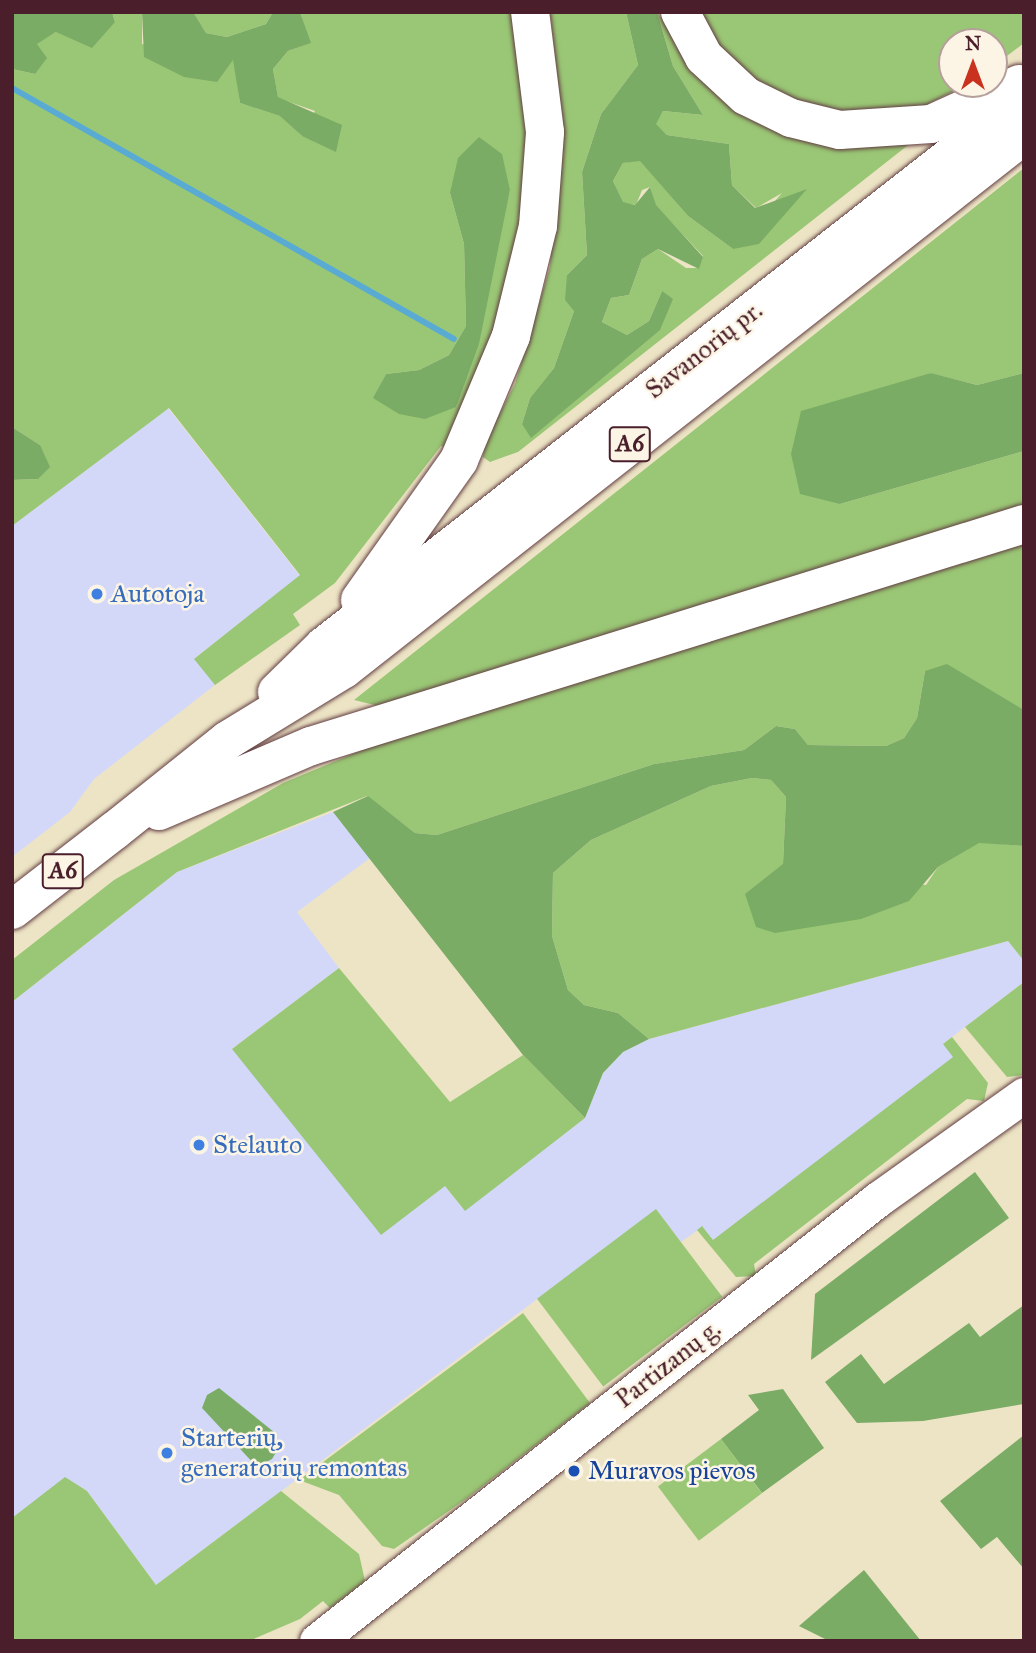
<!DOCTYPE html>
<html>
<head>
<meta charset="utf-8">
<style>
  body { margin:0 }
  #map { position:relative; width:1036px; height:1653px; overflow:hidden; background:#ede4c5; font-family:"IM FELL Great Primer",serif }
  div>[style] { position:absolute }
  .built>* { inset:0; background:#d3d8f9 }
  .green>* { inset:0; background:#9ac775; transform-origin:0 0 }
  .forest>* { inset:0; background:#7bac66 }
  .stream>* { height:6px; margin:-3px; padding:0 3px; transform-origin:3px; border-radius:3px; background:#59abd4 }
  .roads { filter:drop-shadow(0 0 2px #623d42) drop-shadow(0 0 2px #623d42) }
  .secondary>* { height:35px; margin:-17.5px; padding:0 17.5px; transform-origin:17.5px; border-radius:17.5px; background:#fff }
  .primary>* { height:38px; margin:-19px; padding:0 19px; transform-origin:19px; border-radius:19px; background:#fff }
  .highway>* { height:38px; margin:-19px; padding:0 19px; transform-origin:19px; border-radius:19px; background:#fff }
  .dots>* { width:19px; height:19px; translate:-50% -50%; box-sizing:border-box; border:4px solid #fcf5e5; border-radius:50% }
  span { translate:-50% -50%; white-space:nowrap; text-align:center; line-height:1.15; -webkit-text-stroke:5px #fcf5e5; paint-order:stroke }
  .shield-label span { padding:2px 5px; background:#fcf5e5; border:2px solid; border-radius:5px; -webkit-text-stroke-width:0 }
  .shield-label { font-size:24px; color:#4a1f2b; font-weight:700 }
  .street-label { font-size:26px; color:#4a1f2b }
  .shop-label { font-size:26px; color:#366cbe }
  .left { translate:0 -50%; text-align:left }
  .transit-label { font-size:26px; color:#164399 }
  .frame { position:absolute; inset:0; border:14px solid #4a1f2b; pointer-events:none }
  .north { position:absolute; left:938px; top:28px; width:70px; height:70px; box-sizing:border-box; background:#fcf5e5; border:2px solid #b59f9b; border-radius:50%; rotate:0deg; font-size:19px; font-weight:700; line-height:28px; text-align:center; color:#4a1f2b }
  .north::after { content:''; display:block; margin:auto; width:24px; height:32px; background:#c8321e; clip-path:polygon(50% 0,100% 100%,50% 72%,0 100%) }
</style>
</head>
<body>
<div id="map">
  <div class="built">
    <i style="clip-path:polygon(168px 408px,300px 576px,195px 658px,215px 685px,94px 779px,70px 812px,12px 857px,12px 526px)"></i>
    <i style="clip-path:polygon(333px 812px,370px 858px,297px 912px,339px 968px,232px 1049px,445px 1186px,464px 1210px,585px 1118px,603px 1073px,623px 1052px,649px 1039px,1008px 941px,1024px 961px,1024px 982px,944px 1043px,954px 1057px,713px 1241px,702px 1227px,681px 1242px,656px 1210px,156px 1585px,87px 1491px,65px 1478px,12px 1518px,12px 1002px,177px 872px)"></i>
  </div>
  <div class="green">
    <i style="clip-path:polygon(evenodd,112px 12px,142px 12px,142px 44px,234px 59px,240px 103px,281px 116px,302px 136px,315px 111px,278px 98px,273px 69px,288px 51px,310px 43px,300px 12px,520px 12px,533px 200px,456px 451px,441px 446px,335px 583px,293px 614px,300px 625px,215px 685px,194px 659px,300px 575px,169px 408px,12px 526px,12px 480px,38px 479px,40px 445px,12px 427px,12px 69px,35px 74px,36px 44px,56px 32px,115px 22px,112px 12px,510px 190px,456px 407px,374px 398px,386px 374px,419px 370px,449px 355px,466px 326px,464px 244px,450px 193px,510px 190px)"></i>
    <i style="clip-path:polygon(273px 12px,266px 24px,227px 37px,206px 33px,193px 13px)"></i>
    <i style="clip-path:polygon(550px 12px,626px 12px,638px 65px,601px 114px,582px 172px,587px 255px,567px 275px,574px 311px,554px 368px,530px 398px,522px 424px,660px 329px,662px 291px,649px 321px,627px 335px,602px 322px,611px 298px,629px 295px,642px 259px,658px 249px,686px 268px,699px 268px,703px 256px,655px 205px,650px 187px,642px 190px,636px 205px,623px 203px,613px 181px,623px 163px,640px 160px,688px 216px,733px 249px,782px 193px,756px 208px,732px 185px,729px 144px,667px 135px,655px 124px,663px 111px,703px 115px,673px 66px,657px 12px,715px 91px,912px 142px,518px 452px,490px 462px,483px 457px,484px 444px,515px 384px,550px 267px,561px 110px)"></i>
    <i style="clip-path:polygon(691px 12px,1024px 12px,1024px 43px,994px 66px,994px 42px,952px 42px,952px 84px,968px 84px,930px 103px,927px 117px,888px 122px,749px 88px)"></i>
    <i style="clip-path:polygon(1024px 168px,1024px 373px,977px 385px,930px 373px,840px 504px,1024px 451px,1024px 510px,383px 707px,354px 700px)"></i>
    <i style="clip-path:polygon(1024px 540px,1024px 710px,925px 671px,917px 718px,904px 738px,886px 746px,808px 745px,795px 729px,776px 726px,744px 750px,654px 764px,437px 835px,415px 833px,367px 796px,177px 872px,12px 1002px,12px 960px,114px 880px,283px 783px,384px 741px)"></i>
    <i style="clip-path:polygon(752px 778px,771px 780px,786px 797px,783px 864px,926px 885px,938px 867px,979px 842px,1024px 846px,1024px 961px,1008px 941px,649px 1039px,618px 1013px,584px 1005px,568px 990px,552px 936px,553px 873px,591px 840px,711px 786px)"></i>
    <i style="clip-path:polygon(339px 968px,450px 1102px,523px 1055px,585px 1118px,465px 1211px,445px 1186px,381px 1235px,232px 1049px)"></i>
    <i style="clip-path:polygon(1024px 982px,1023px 1075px,1007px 1077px,965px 1027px)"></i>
    <i style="clip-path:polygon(952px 1037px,988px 1083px,984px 1101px,967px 1099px,754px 1264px,756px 1276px,736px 1277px,697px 1230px,702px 1226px,713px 1240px,953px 1057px,943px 1044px)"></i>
    <i style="left:656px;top:1209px;width:110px;height:149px;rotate:53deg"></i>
    <i style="clip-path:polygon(523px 1313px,590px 1403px,466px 1499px,394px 1549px,382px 1546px,339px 1495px,299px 1480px)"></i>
    <i style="left:721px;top:1439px;width:68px;height:79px;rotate:53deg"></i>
    <i style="clip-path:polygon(65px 1477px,87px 1491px,156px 1585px,281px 1491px,359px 1554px,365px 1581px,330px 1608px,323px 1601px,300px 1619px,249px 1641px,12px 1641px,12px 1518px)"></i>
  </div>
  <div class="forest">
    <i style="clip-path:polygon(12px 12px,112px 12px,115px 22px,92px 48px,56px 32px,37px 44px,47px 58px,35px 74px,12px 69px)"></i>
    <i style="clip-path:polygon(142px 12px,193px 12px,206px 33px,227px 37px,266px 24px,273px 12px,300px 12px,311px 43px,288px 51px,273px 69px,278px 97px,342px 125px,336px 152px,302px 136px,280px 116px,240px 103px,233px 60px,217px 82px,184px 77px,144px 57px)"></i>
    <i style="clip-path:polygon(626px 12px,657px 12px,673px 66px,703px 115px,663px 111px,656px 124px,667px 135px,729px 144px,732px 185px,755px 208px,807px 189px,759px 244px,733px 249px,688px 216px,640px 161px,623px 163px,613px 181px,623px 202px,635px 205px,650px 187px,656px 205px,703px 257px,699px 269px,658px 249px,642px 259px,629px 295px,611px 298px,602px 322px,627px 335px,649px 321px,662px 291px,673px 299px,660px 330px,531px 438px,522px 424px,530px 398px,554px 368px,574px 311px,565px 300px,567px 275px,587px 255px,582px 172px,601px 114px,638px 65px)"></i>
    <i style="clip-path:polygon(479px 137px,502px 154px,510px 190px,479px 344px,456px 407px,425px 419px,399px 414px,373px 398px,386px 374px,419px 370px,449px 355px,466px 326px,464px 244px,450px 193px,458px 158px)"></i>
    <i style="clip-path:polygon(931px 373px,977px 385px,1024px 373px,1024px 451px,840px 504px,800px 494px,791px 454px,801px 411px)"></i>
    <i style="clip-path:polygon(12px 427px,40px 445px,50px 467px,38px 479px,12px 480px)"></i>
    <i style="clip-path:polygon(947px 664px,1024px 710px,1024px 846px,979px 843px,938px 867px,909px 901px,861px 919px,775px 933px,756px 927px,745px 894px,783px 864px,786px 797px,771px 780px,752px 778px,711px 786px,591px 840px,553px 873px,552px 936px,568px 990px,584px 1005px,618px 1013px,649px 1039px,623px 1052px,603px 1073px,585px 1118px,523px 1055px,333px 812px,368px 796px,415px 833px,437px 835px,654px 764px,744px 750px,776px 726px,795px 729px,808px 745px,886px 746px,904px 738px,917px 718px,925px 671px)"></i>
    <i style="clip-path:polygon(975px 1172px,1009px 1218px,811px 1360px,815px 1294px)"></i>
    <i style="clip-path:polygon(1024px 1305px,1024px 1404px,923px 1421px,857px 1423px,825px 1382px,861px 1354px,884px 1384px,969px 1323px,980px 1337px)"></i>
    <i style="clip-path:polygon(219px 1388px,274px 1432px,278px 1449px,272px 1459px,257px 1467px,202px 1408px,207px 1395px)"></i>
    <i style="clip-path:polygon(783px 1389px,824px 1448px,762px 1493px,721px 1439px,759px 1410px,748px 1395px)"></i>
    <i style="clip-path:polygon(1024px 1435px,1024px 1569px,997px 1537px,981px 1549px,940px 1501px)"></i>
    <i style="clip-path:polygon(864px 1570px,921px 1641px,829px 1641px,799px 1626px)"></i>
  </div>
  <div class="stream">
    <i style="left:12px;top:88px;width:508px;rotate:29.59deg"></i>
  </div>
  <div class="roads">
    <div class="secondary">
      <i style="left:317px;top:1641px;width:714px;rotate:-38.23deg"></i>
      <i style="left:878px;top:1199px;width:179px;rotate:-35.5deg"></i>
    </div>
    <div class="primary">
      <i style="left:12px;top:910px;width:129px;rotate:-37.8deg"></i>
    </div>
    <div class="highway">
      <i style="left:680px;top:12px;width:51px;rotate:61.9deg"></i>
      <i style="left:704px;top:57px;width:57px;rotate:42.9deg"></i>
      <i style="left:746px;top:96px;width:50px;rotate:26.1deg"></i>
      <i style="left:791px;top:118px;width:50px;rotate:13.8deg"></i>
      <i style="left:840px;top:130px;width:91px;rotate:-3.8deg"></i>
      <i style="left:931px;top:124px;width:97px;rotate:-24.4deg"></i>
      <i style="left:360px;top:600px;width:171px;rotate:-54.7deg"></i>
      <i style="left:459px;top:460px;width:134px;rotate:-67.2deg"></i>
      <i style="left:511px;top:336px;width:113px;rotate:-76.2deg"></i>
      <i style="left:538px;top:226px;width:94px;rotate:-85.7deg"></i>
      <i style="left:545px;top:132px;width:121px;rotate:-97.1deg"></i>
      <i style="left:277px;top:692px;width:66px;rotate:-44.4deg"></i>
      <i style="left:324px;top:646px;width:888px;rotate:-38.01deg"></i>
      <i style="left:159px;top:811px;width:165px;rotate:-23.2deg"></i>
      <i style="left:311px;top:746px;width:747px;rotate:-17.29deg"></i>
      <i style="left:114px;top:831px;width:146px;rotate:-38.6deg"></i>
      <i style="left:228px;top:740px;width:136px;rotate:-31.5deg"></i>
      <i style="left:344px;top:669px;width:865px;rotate:-38.14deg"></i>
    </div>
  </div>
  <div class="dots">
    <i style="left:97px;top:594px;background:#3f7fe0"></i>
    <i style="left:199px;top:1145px;background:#3f7fe0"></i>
    <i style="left:167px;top:1453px;background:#3f7fe0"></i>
    <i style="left:574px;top:1471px;background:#1a4fb4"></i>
  </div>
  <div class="shield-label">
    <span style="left:630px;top:444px">A6</span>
    <span style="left:63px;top:871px">A6</span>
  </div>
  <div class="street-label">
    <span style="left:704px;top:350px;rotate:-38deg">Savanorių pr.</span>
    <span style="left:668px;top:1364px;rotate:-38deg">Partizanų g.</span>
  </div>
  <div class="shop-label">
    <span class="left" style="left:111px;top:594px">Autotoja</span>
    <span class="left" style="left:213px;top:1145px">Stelauto</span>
    <span class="left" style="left:181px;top:1453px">Starterių,<br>generatorių remontas</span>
  </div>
  <div class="transit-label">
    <span class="left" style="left:588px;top:1471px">Muravos pievos</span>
  </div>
  <div class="frame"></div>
  <div class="north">N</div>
</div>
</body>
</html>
